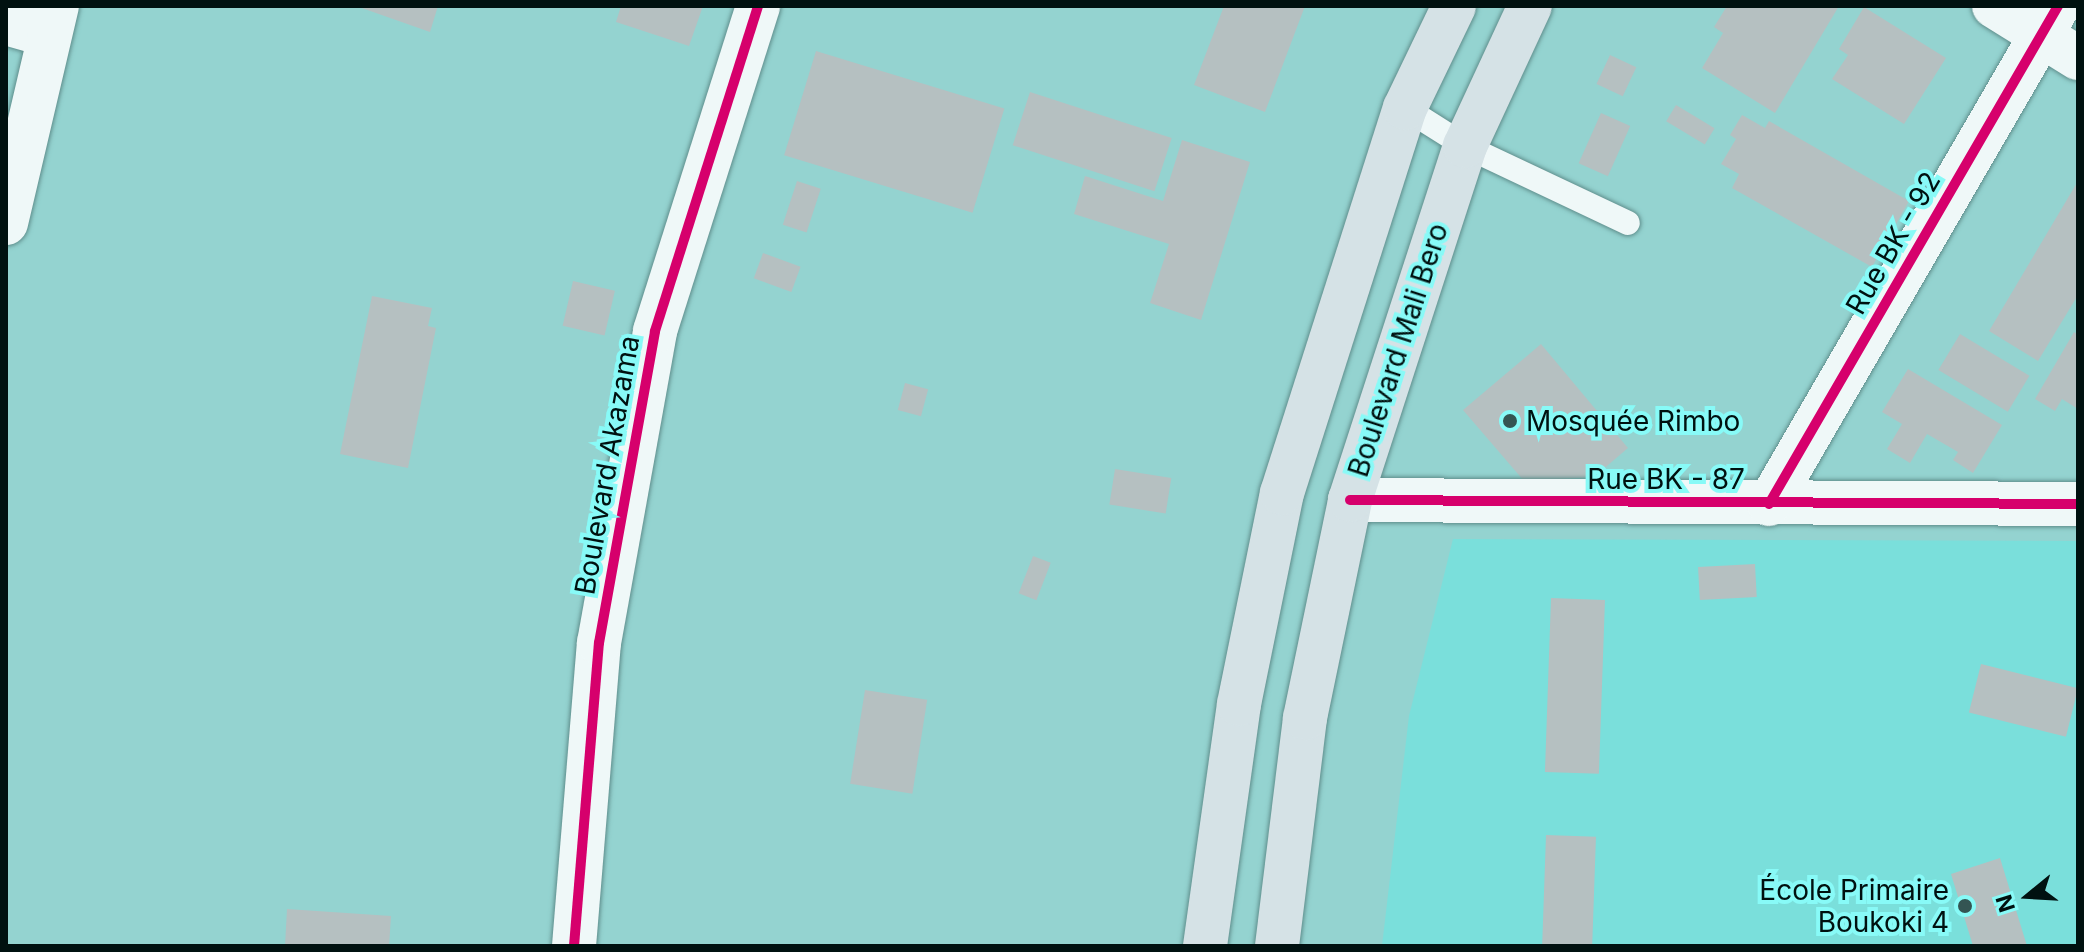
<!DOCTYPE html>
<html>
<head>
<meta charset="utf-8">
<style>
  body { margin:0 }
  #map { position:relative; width:2084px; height:952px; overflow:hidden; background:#94d3d0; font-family:Inter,sans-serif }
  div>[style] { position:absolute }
  .built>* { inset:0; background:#7adfdb }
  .building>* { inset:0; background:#b5c0c1; transform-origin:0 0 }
  .roads { filter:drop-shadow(0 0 2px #5f8e8c) drop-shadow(0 0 2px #5f8e8c) }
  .lane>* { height:24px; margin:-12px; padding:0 12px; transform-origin:12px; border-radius:12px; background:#eff8f8 }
  .street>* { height:44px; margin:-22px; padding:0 22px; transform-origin:22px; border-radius:22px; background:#eff8f8 }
  .primary>* { height:44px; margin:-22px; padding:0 22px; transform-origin:22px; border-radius:22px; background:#d5e2e6 }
  .cycleway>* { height:10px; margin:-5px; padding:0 5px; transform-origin:5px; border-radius:5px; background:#d6006c }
  .dots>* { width:22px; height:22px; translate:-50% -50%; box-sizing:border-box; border:4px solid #88faf7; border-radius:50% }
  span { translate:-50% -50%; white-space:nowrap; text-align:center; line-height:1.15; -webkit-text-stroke:8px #88faf7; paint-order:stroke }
  .street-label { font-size:28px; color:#001110 }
  .poi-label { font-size:28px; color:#001110 }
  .left { translate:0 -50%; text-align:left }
  .right { translate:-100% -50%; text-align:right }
  .frame { position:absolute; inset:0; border:8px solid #001110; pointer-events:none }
  .north { position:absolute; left:1988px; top:856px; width:80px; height:80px; -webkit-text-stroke:6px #88faf7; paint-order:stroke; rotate:252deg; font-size:22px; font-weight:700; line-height:32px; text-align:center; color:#001110 }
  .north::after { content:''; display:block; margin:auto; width:28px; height:36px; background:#001110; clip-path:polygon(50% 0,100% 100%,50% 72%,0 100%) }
</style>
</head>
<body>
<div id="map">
  <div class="built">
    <i style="clip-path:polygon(1453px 539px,2078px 541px,2078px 946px,1382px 946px,1409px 716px)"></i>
  </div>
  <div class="building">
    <i style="clip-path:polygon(356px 6px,438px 6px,430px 32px)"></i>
    <i style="clip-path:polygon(621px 6px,703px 6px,689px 46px,616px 22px)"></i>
    <i style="clip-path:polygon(1224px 6px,1305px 6px,1265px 112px,1194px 85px)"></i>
    <i style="clip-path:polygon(1727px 6px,1839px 6px,1775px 113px,1702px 68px,1723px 33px,1714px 27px)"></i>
    <i style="clip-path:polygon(1864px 7px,1946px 58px,1904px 124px,1832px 79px,1848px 55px,1839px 49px)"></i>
    <i style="left:816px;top:51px;width:197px;height:109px;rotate:17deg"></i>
    <i style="left:1610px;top:55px;width:29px;height:32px;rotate:25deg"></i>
    <i style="left:1030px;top:92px;width:149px;height:56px;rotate:18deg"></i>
    <i style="left:1676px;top:105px;width:45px;height:19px;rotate:31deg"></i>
    <i style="left:1601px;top:113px;width:32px;height:55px;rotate:24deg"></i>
    <i style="clip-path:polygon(1742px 115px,1765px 128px,1769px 121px,1909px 201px,1872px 267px,1732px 188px,1739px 174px,1721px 164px,1736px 139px,1730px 135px)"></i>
    <i style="clip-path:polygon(1182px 140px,1250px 162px,1201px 320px,1150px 303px,1169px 244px,1074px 214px,1085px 176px,1163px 201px)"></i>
    <i style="left:797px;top:181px;width:25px;height:46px;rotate:18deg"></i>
    <i style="clip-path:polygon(2078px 181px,2078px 295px,2038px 361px,1989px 331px)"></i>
    <i style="left:763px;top:253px;width:40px;height:27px;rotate:20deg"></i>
    <i style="left:573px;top:281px;width:43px;height:46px;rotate:13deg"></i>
    <i style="clip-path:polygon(372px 296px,432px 308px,428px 326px,436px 328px,408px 468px,340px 454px)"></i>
    <i style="clip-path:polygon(2074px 332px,2078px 335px,2078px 409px,2062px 399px,2055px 411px,2035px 399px)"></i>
    <i style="left:1960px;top:334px;width:81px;height:42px;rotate:31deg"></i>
    <i style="clip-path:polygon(1541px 344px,1628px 448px,1594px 477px,1524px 481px,1463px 410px)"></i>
    <i style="clip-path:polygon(1908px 369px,2002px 425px,1973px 473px,1953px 460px,1958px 452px,1927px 434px,1910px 463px,1887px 449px,1902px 424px,1882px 412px)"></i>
    <i style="left:905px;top:383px;width:24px;height:28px;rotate:15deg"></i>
    <i style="left:1115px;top:469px;width:57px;height:36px;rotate:9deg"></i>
    <i style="left:1033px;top:556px;width:19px;height:40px;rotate:21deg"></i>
    <i style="left:1755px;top:564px;width:33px;height:57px;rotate:87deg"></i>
    <i style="left:1551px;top:598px;width:54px;height:174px;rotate:2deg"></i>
    <i style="left:1981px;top:664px;width:100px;height:50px;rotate:14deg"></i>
    <i style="left:865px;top:690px;width:63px;height:95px;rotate:9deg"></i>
    <i style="left:1546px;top:835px;width:50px;height:111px;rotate:2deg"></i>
    <i style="clip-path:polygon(2000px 858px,2027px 946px,1973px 946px,1951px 874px)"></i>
    <i style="clip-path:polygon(287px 909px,391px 916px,389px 946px,285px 946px)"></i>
  </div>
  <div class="roads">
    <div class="lane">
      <i style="left:1405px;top:108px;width:71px;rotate:32.3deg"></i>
      <i style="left:1465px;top:146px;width:180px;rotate:25.3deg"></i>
    </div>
    <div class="street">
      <i style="left:1994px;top:6px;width:99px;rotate:31.8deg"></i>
      <i style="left:6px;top:23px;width:44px;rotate:15.9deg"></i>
      <i style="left:6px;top:223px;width:223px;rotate:-76.8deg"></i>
      <i style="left:1350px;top:500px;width:728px;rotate:0.31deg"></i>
      <i style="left:1769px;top:504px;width:576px;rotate:-59.87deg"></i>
      <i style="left:574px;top:946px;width:304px;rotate:-85.3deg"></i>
      <i style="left:599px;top:643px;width:317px;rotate:-79.8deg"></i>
      <i style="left:655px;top:331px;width:341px;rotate:-72.4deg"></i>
    </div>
    <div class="primary">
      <i style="left:1205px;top:946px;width:244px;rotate:-82deg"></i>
      <i style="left:1239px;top:704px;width:215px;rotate:-78.5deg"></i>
      <i style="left:1282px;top:493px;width:404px;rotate:-72.3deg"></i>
      <i style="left:1405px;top:108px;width:113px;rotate:-64.3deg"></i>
      <i style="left:1277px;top:946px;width:230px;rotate:-83deg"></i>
      <i style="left:1305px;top:718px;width:223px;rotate:-78.3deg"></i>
      <i style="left:1350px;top:500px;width:372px;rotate:-72deg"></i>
      <i style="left:1465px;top:146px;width:154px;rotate:-65.1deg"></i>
    </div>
  </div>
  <div class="cycleway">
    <i style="left:1350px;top:500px;width:728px;rotate:0.31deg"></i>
    <i style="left:1769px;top:504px;width:576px;rotate:-59.87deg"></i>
    <i style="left:574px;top:946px;width:304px;rotate:-85.3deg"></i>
    <i style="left:599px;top:643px;width:317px;rotate:-79.8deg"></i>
    <i style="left:655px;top:331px;width:341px;rotate:-72.4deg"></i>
  </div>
  <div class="dots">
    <i style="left:1510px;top:421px;background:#345553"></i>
    <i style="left:1965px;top:906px;background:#345553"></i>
  </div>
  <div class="street-label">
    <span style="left:1893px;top:243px;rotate:-60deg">Rue BK - 92</span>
    <span style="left:1398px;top:350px;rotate:-72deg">Boulevard Mali Bero</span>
    <span style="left:607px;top:465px;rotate:-80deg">Boulevard Akazama</span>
    <span style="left:1666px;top:479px">Rue BK - 87</span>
  </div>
  <div class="poi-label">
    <span class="left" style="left:1526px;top:421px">Mosquée Rimbo</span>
    <span class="right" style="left:1949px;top:906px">École Primaire<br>Boukoki 4</span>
  </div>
  <div class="frame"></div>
  <div class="north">N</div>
</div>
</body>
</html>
